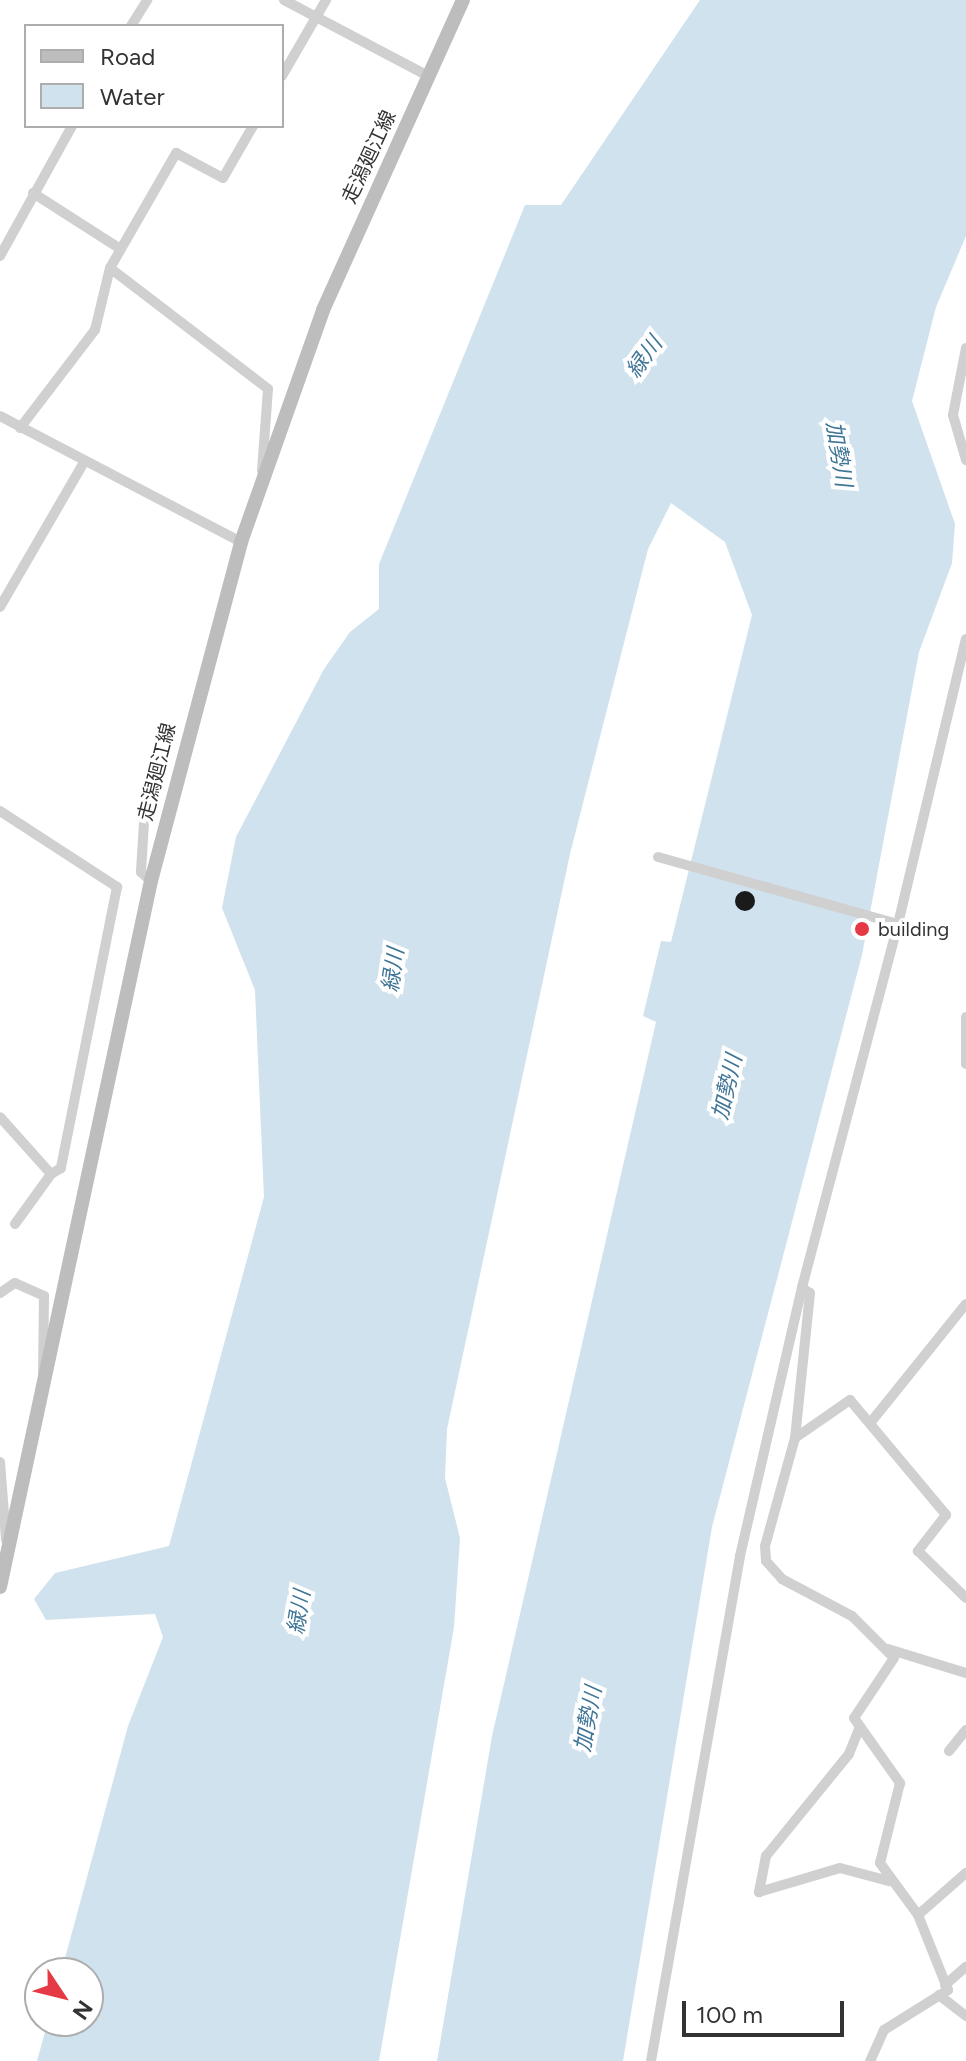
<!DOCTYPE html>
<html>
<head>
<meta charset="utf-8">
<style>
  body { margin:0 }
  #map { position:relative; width:966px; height:2061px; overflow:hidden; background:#fff; font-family:Figtree,"Noto Sans JP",sans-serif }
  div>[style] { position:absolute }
  .water>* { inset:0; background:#cfe2ee }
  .building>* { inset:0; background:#1a1a1a }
  .round { border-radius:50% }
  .minor>* { height:10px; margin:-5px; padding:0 5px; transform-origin:5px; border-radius:5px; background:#d0d0d0 }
  .secondary>* { height:14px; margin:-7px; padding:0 7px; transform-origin:7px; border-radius:7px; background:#bdbdbd }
  .dots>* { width:22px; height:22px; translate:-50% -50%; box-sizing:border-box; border:4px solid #fff; border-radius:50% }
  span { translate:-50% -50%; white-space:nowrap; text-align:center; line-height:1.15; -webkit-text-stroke:8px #fff; paint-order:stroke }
  .street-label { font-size:20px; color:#333 }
  .poi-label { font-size:20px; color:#333 }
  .left { translate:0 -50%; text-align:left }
  .water-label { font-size:22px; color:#3f7597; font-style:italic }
  .legend { position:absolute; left:24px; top:24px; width:260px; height:104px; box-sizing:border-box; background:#fff; border:2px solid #adadad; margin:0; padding:10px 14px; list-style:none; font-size:24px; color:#333 }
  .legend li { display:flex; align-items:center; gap:16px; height:40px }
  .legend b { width:40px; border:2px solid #adadad }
  .north { position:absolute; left:24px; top:1957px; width:80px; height:80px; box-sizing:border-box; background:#fff; border:2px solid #adadad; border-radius:50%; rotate:125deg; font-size:22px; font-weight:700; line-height:32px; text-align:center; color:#333 }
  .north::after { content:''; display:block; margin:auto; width:28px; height:36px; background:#e63946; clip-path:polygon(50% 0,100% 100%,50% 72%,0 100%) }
  .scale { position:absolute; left:682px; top:2001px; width:162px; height:36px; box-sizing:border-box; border:4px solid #333; border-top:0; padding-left:10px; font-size:24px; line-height:28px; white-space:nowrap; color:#333; -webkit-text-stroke:6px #fff; paint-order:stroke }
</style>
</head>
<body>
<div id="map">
  <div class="water">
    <i style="clip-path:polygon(700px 0,966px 0,966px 236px,936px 307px,912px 401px,955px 524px,952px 563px,919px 652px,862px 955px,712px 1527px,623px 2061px,437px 2061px,492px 1736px,656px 1022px,643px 1016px,661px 941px,671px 942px,752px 615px,725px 542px,671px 503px,648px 549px,570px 854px,447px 1429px,445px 1478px,460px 1538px,454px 1627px,379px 2061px,37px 2061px,48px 2021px,88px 2021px,88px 1973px,61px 1973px,128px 1726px,163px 1637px,155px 1614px,46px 1620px,34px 1599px,55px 1573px,169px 1546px,264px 1197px,255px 990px,222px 908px,236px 837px,324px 669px,350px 632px,379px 609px,379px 564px,525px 205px,561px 205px)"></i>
  </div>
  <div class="building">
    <i class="round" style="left:735px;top:891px;width:20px;height:20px"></i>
  </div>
  <div class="minor">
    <i style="left:284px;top:0;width:163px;rotate:27.8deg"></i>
    <i style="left:131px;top:26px;width:31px;rotate:-58deg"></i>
    <i style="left:282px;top:76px;width:88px;rotate:-59.9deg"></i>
    <i style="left:33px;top:193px;width:102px;rotate:32.6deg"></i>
    <i style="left:0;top:256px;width:149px;rotate:-61deg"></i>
    <i style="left:110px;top:268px;width:199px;rotate:37.4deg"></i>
    <i style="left:268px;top:389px;width:82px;rotate:94.2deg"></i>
    <i style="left:966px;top:348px;width:68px;rotate:101deg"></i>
    <i style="left:953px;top:415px;width:47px;rotate:73.9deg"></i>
    <i style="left:0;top:416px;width:272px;rotate:27.6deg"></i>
    <i style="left:20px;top:428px;width:123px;rotate:-52.6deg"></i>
    <i style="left:95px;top:330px;width:64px;rotate:-76.4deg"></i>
    <i style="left:110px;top:268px;width:133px;rotate:-60.1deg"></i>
    <i style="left:176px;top:153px;width:53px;rotate:28deg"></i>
    <i style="left:223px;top:178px;width:60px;rotate:-60deg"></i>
    <i style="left:0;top:607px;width:168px;rotate:-59.9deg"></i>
    <i style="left:145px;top:806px;width:66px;rotate:93.5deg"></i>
    <i style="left:141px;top:872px;width:13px;rotate:42deg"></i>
    <i style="left:0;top:811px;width:140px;rotate:33deg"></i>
    <i style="left:117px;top:887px;width:287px;rotate:101.3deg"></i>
    <i style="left:61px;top:1168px;width:12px;rotate:149deg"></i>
    <i style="left:51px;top:1174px;width:76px;rotate:-131.8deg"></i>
    <i style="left:658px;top:857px;width:249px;rotate:15.6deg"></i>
    <i style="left:898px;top:924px;width:376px;rotate:104.8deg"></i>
    <i style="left:802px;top:1288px;width:9px;rotate:32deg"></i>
    <i style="left:810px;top:1293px;width:146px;rotate:95.9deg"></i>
    <i style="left:795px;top:1438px;width:112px;rotate:105.5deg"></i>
    <i style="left:765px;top:1546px;width:15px;rotate:86deg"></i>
    <i style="left:766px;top:1561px;width:24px;rotate:48deg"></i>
    <i style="left:782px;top:1579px;width:79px;rotate:27.9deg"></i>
    <i style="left:852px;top:1616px;width:59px;rotate:45deg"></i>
    <i style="left:894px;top:1658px;width:72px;rotate:123.7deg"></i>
    <i style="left:854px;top:1718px;width:80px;rotate:54.7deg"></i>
    <i style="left:900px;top:1783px;width:82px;rotate:104deg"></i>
    <i style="left:880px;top:1863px;width:64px;rotate:53.8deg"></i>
    <i style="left:918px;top:1915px;width:81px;rotate:68.2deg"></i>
    <i style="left:948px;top:1990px;width:75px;rotate:148deg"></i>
    <i style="left:884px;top:2030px;width:34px;rotate:114deg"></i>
    <i style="left:898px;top:924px;width:293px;rotate:-76.6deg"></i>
    <i style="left:966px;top:1017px;width:47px;rotate:90deg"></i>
    <i style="left:15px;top:1224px;width:62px;rotate:-54.2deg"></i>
    <i style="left:0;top:1293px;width:18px;rotate:-34deg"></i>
    <i style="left:15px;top:1283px;width:32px;rotate:24deg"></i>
    <i style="left:44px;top:1296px;width:84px;rotate:90.7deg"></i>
    <i style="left:871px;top:1422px;width:151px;rotate:-51.2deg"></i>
    <i style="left:795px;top:1438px;width:67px;rotate:-34.6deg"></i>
    <i style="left:850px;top:1400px;width:150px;rotate:50.1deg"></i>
    <i style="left:946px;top:1515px;width:46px;rotate:127.9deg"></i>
    <i style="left:918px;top:1551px;width:67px;rotate:44.4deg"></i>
    <i style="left:0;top:1462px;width:78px;rotate:85.6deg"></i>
    <i style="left:888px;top:1649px;width:82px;rotate:17.1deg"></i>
    <i style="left:859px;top:1729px;width:27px;rotate:112deg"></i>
    <i style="left:849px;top:1754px;width:132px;rotate:129.1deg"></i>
    <i style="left:766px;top:1856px;width:37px;rotate:101deg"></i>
    <i style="left:759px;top:1892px;width:84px;rotate:-16.5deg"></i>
    <i style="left:840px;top:1868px;width:51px;rotate:14.9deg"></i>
    <i style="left:949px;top:1751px;width:27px;rotate:-51deg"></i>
    <i style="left:918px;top:1915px;width:64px;rotate:-41.2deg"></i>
    <i style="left:945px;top:1985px;width:28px;rotate:-41deg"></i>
    <i style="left:939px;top:1995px;width:34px;rotate:38deg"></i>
    <i style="left:651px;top:2061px;width:513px;rotate:-80deg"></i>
    <i style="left:740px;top:1556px;width:275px;rotate:-77deg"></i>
  </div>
  <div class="secondary">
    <i style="left:0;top:1587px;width:722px;rotate:-77.93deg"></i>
    <i style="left:151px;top:881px;width:351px;rotate:-75.1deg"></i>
    <i style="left:241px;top:542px;width:246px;rotate:-70.5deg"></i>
    <i style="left:323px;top:310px;width:340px;rotate:-65.7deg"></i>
  </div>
  <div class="dots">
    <i style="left:862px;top:929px;background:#e63946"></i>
  </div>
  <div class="street-label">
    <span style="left:369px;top:157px;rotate:-65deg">走潟廻江線</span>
    <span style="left:157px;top:772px;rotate:-76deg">走潟廻江線</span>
  </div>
  <div class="poi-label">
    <span class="left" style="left:878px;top:929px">building</span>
  </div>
  <div class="water-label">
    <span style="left:644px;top:357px;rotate:-54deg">緑川</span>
    <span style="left:839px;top:454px;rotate:81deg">加勢川</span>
    <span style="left:393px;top:970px;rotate:-82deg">緑川</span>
    <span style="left:727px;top:1087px;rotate:-77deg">加勢川</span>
    <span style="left:299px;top:1612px;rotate:-81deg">緑川</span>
    <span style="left:588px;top:1719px;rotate:-80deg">加勢川</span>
  </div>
  <ul class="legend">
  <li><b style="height:10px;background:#bdbdbd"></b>Road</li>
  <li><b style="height:22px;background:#cfe2ee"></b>Water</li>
  </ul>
  <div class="north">N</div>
  <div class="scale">100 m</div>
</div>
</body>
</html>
